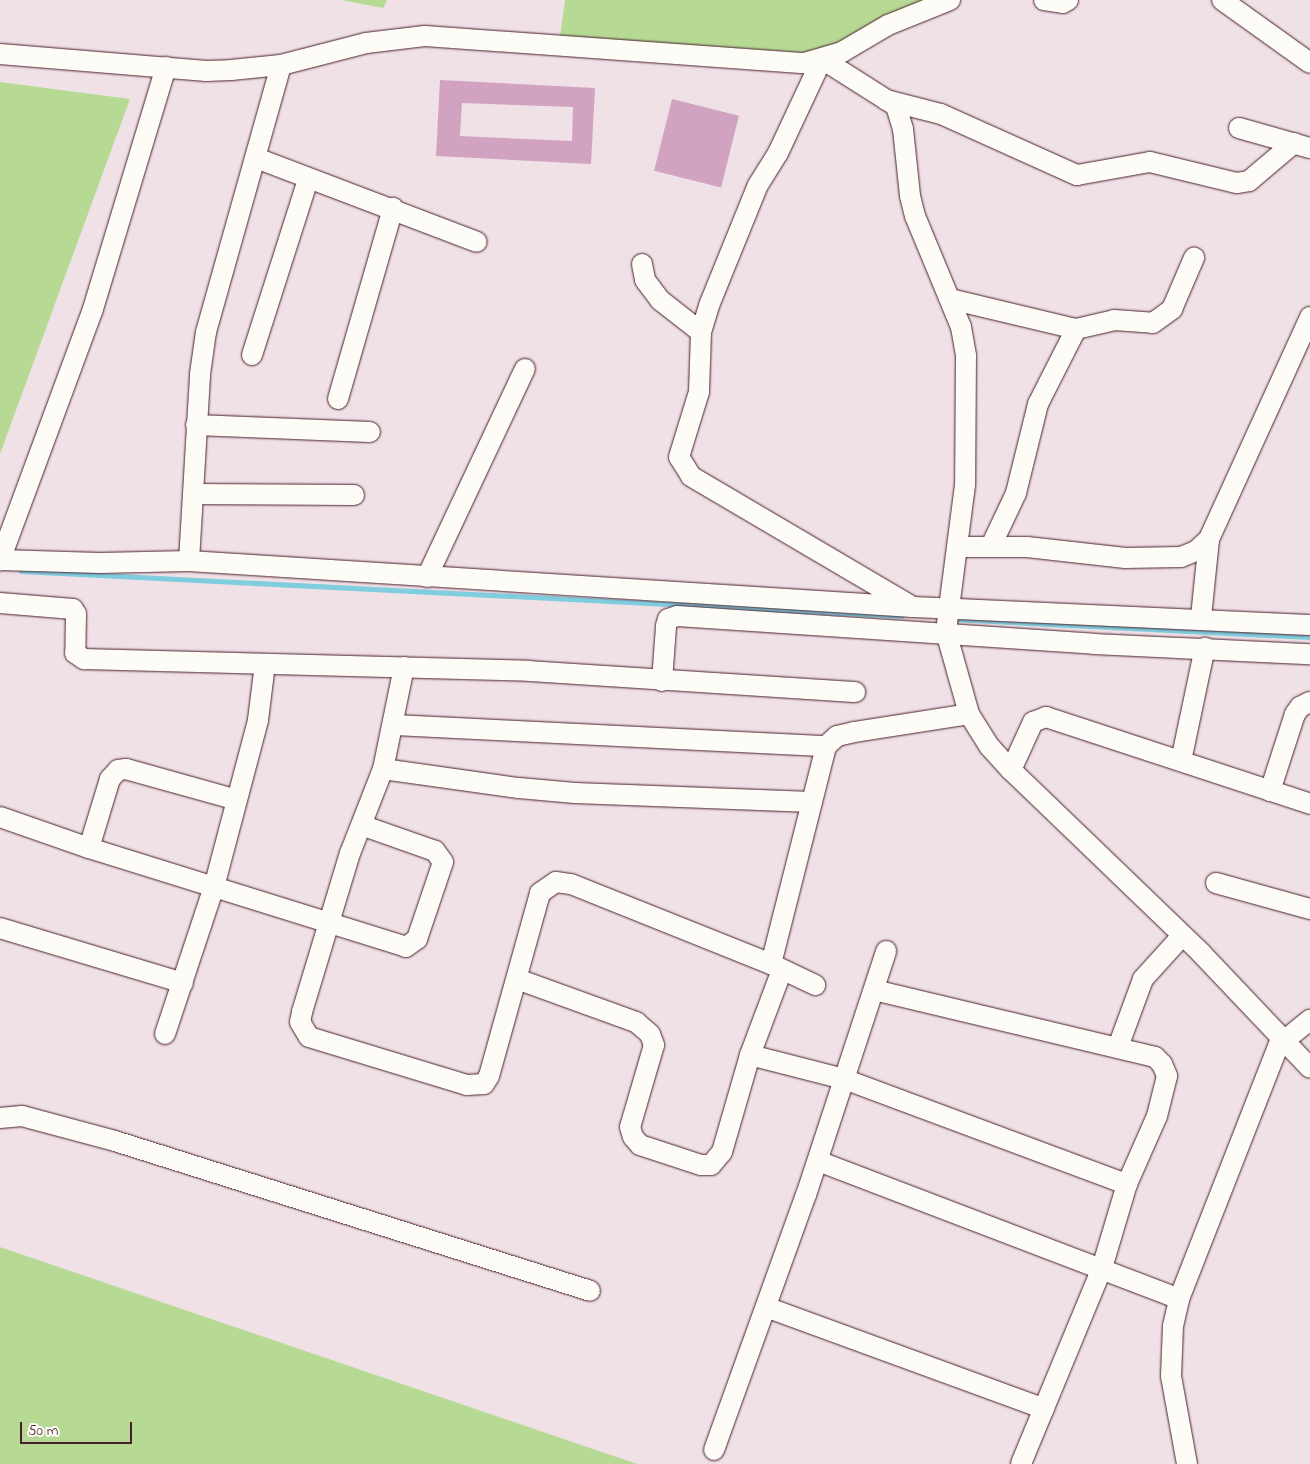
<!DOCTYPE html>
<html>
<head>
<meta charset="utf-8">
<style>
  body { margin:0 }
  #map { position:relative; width:1310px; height:1464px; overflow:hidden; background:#f0e1e7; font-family:"Indie Flower",sans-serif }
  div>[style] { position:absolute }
  .green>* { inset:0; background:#b6da94 }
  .stream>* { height:4.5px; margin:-2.25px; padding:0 2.25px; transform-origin:2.25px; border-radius:2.25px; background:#80cddf }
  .building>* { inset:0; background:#d2a2c1; transform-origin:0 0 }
  .roads { filter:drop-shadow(0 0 1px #4a1f2b) drop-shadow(0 0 1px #4a1f2b) }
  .minor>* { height:20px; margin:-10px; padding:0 10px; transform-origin:10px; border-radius:10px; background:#fdfcf7 }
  span { translate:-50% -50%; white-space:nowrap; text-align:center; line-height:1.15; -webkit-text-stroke:5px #fdfcf7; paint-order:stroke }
  .scale { position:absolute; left:20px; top:1422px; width:112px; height:22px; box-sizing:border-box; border:2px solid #4a1f2b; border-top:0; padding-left:6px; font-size:15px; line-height:18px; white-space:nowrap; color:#4a1f2b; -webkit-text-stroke:4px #fdfcf7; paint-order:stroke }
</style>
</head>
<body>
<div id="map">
  <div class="green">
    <i style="clip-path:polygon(341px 0,387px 0,383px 8px)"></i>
    <i style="clip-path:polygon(565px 0,932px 0,814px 53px,560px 37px)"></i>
    <i style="clip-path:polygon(0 82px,130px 99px,0 454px)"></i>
    <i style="clip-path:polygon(0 1247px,637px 1464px,0 1464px)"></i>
  </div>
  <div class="stream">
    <i style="left:21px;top:571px;width:882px;rotate:2.92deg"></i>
    <i style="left:953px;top:619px;width:357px;rotate:2.9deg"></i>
  </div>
  <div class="building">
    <i style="clip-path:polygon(evenodd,440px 80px,595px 88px,591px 164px,436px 156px,440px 80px,462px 103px,573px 107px,572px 141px,460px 136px,462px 103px)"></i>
    <i style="left:672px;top:99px;width:69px;height:74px;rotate:14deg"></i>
  </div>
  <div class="roads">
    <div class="minor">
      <i style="left:1044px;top:0;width:19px;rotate:9deg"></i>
      <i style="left:1063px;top:3px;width:6px;rotate:-31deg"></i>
      <i style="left:1222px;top:0;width:108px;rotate:35.6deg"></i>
      <i style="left:0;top:54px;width:207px;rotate:4.7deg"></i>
      <i style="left:206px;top:71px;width:25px;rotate:-2deg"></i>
      <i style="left:231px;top:70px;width:50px;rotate:-5.7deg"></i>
      <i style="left:281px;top:65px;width:88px;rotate:-14.5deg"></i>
      <i style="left:366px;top:43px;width:59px;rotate:-6.8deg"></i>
      <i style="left:425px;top:36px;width:380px;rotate:4.1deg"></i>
      <i style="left:804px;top:63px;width:40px;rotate:-16deg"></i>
      <i style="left:842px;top:52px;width:53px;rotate:-30.4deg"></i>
      <i style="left:888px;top:25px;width:67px;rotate:-22deg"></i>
      <i style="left:166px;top:67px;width:253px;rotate:106.8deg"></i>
      <i style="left:93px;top:309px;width:268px;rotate:110.3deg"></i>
      <i style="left:0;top:560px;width:100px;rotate:1.7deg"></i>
      <i style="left:100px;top:563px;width:89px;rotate:-1.3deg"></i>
      <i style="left:189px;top:561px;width:725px;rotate:3.64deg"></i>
      <i style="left:913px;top:607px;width:397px;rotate:2.6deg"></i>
      <i style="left:886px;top:100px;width:57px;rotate:14.3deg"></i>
      <i style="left:941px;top:114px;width:149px;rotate:24.2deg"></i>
      <i style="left:1077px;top:175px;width:74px;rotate:-10.1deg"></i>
      <i style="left:1150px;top:162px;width:89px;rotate:13.6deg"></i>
      <i style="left:1237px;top:183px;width:12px;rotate:-9deg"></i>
      <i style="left:1249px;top:181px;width:59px;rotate:-40.2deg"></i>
      <i style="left:1239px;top:128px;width:74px;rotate:15.7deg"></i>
      <i style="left:256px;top:158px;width:236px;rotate:20.8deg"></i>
      <i style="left:642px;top:264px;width:16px;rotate:79deg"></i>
      <i style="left:645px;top:280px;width:25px;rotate:53deg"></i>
      <i style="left:660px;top:300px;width:52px;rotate:38deg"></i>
      <i style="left:950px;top:299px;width:130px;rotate:13.4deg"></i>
      <i style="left:1076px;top:329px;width:39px;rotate:-13deg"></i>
      <i style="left:1114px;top:320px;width:39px;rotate:4deg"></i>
      <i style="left:1153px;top:323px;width:24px;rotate:-36deg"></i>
      <i style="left:1172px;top:309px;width:56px;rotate:-66.7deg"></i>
      <i style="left:252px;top:355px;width:185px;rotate:-72.3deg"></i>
      <i style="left:338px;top:399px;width:199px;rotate:-73.9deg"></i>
      <i style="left:196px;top:425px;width:174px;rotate:2.3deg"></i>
      <i style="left:193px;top:494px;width:161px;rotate:0.4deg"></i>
      <i style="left:991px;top:546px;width:59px;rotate:-64.7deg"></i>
      <i style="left:1016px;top:493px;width:92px;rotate:-76.1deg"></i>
      <i style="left:1038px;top:404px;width:84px;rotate:-63.1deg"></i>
      <i style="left:959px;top:547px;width:68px"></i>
      <i style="left:1027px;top:547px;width:99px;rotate:6.4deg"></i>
      <i style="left:1125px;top:558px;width:56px;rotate:-1deg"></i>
      <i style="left:1181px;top:557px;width:16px;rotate:-22deg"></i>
      <i style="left:1196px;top:551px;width:18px;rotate:-43deg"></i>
      <i style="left:1209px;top:539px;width:244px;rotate:-65.5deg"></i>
      <i style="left:189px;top:561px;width:187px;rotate:-86.6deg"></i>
      <i style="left:200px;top:374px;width:42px;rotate:-81.9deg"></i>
      <i style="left:206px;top:332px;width:277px;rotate:-74.3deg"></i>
      <i style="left:427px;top:577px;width:230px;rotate:-64.8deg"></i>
      <i style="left:0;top:603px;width:73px;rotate:4.7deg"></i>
      <i style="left:73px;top:609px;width:6px;rotate:59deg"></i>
      <i style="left:76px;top:614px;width:39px;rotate:91deg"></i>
      <i style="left:75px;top:653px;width:11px;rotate:34deg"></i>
      <i style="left:84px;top:659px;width:445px;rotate:1.5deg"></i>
      <i style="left:529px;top:671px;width:327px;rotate:3.7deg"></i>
      <i style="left:913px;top:607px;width:258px;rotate:-149.5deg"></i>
      <i style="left:691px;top:476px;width:22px;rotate:-122deg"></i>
      <i style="left:679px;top:457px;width:68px;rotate:-72.9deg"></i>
      <i style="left:699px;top:392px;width:60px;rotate:-88.1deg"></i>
      <i style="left:701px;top:332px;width:30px;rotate:-73deg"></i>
      <i style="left:710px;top:303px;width:127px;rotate:-67.9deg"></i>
      <i style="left:758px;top:185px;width:38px;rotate:-58deg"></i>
      <i style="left:778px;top:153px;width:104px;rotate:-64.9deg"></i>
      <i style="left:822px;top:59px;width:88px;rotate:32.4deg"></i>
      <i style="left:896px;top:106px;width:24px;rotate:73deg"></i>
      <i style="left:903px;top:129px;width:67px;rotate:84deg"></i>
      <i style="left:910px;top:196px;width:21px;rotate:76deg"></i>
      <i style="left:915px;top:216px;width:120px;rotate:67.5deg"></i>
      <i style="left:961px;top:327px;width:28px;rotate:80deg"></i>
      <i style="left:966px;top:355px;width:130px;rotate:90.4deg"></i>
      <i style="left:965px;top:485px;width:148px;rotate:97.4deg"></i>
      <i style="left:946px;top:632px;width:85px;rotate:74.3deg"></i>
      <i style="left:969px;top:714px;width:39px;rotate:58deg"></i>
      <i style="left:990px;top:747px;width:31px;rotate:48deg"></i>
      <i style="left:1011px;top:770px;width:264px;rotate:43.9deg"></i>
      <i style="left:1201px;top:953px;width:158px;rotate:46.5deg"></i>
      <i style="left:1201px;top:617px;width:78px;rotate:-84.1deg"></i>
      <i style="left:404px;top:667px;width:104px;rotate:101.6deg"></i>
      <i style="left:383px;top:769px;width:90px;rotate:111.4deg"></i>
      <i style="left:350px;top:853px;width:166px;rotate:106.8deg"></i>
      <i style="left:302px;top:1012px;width:10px;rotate:101deg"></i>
      <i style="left:300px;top:1022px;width:17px;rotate:59deg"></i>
      <i style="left:309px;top:1037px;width:165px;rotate:16.9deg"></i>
      <i style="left:467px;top:1085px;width:17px;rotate:-3deg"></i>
      <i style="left:484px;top:1084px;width:9px;rotate:-58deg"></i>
      <i style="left:489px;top:1076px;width:190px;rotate:-74.4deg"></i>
      <i style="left:540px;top:893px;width:19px;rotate:-35deg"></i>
      <i style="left:556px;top:882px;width:15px;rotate:8deg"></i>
      <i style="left:571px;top:884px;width:215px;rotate:21.8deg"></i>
      <i style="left:771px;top:964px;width:49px;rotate:25.5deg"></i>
      <i style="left:662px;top:681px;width:55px;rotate:-85.8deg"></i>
      <i style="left:666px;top:626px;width:7px;rotate:-74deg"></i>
      <i style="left:668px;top:619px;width:9px;rotate:-18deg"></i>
      <i style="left:677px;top:616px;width:418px;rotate:3.8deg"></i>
      <i style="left:1094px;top:644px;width:216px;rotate:2.7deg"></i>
      <i style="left:394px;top:725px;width:433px;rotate:2.8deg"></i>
      <i style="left:1181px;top:761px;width:116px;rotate:-78.1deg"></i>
      <i style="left:383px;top:769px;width:137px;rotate:8deg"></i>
      <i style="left:519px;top:788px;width:56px;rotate:5.1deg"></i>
      <i style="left:575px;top:793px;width:237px;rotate:2.2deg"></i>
      <i style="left:1011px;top:770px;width:53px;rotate:-65.4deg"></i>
      <i style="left:1033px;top:722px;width:14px;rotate:-21deg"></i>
      <i style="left:1046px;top:717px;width:278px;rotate:18.2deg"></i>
      <i style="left:1270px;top:791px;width:81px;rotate:-72deg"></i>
      <i style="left:1295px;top:714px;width:9px;rotate:-54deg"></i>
      <i style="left:1300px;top:707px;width:11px;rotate:-27deg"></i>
      <i style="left:0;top:817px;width:94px;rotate:19.2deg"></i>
      <i style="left:89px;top:848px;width:332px;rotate:17.3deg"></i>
      <i style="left:406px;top:947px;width:14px;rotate:-36deg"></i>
      <i style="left:417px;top:939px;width:81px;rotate:-71.3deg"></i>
      <i style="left:443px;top:862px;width:14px;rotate:-126deg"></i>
      <i style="left:435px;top:851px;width:78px;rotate:-160.6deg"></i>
      <i style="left:89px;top:848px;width:72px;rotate:-73.1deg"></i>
      <i style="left:110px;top:779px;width:12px;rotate:-48deg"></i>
      <i style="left:118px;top:770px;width:8px;rotate:-7deg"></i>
      <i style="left:126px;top:769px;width:115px;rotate:15.6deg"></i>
      <i style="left:1216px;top:883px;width:98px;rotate:15.5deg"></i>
      <i style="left:0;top:928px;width:191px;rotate:16.7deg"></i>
      <i style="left:771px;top:964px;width:225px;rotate:-75.8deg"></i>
      <i style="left:826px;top:746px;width:15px;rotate:-42deg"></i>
      <i style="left:837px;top:736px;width:17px;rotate:-13deg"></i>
      <i style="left:854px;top:732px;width:116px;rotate:-8.9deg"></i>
      <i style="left:517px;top:979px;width:127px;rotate:19.9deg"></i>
      <i style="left:636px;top:1022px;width:18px;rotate:41deg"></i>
      <i style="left:650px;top:1034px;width:12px;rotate:70deg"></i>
      <i style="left:654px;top:1045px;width:85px;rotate:106.3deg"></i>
      <i style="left:630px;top:1127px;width:10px;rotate:73deg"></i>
      <i style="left:633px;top:1137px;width:11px;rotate:49deg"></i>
      <i style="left:640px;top:1145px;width:64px;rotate:18.2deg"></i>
      <i style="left:701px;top:1165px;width:10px"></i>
      <i style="left:711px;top:1165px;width:17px;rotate:-50deg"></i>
      <i style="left:722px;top:1152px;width:101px;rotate:-73.9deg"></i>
      <i style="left:750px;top:1055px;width:91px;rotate:-69.4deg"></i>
      <i style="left:874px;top:990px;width:289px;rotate:13.4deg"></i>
      <i style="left:1155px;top:1057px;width:10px;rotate:45deg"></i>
      <i style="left:1162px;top:1064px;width:13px;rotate:67deg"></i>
      <i style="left:1167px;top:1076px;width:41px;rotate:104deg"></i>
      <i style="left:1157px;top:1116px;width:74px;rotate:113.8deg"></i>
      <i style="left:1127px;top:1184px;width:88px;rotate:106.6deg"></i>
      <i style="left:1102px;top:1268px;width:212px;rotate:112.5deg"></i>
      <i style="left:165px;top:1034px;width:155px;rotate:-71.6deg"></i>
      <i style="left:214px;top:887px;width:173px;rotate:-75.2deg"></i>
      <i style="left:258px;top:720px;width:56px;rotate:-82.9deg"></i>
      <i style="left:1285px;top:1040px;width:32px;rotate:-39deg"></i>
      <i style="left:1118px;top:1047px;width:72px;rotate:-69.8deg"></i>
      <i style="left:1143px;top:979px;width:58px;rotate:-47.8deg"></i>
      <i style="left:750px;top:1055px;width:97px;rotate:14.3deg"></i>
      <i style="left:844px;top:1079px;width:302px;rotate:20.4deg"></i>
      <i style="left:0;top:1118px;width:22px;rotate:-5deg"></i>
      <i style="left:22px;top:1116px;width:96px;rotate:15deg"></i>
      <i style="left:115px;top:1141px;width:498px;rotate:17.5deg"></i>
      <i style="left:818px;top:1161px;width:386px;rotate:20.9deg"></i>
      <i style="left:766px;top:1307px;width:296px;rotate:20.1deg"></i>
      <i style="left:714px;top:1450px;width:271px;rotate:-70.2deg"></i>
      <i style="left:806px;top:1195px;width:257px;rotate:-71.8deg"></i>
      <i style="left:1187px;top:1464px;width:89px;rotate:-100.3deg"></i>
      <i style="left:1171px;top:1376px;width:50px;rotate:-87.7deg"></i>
      <i style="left:1173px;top:1326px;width:28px;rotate:-77deg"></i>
      <i style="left:1179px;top:1299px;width:282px;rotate:-68.6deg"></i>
    </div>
  </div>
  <div class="scale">50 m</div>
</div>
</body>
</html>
